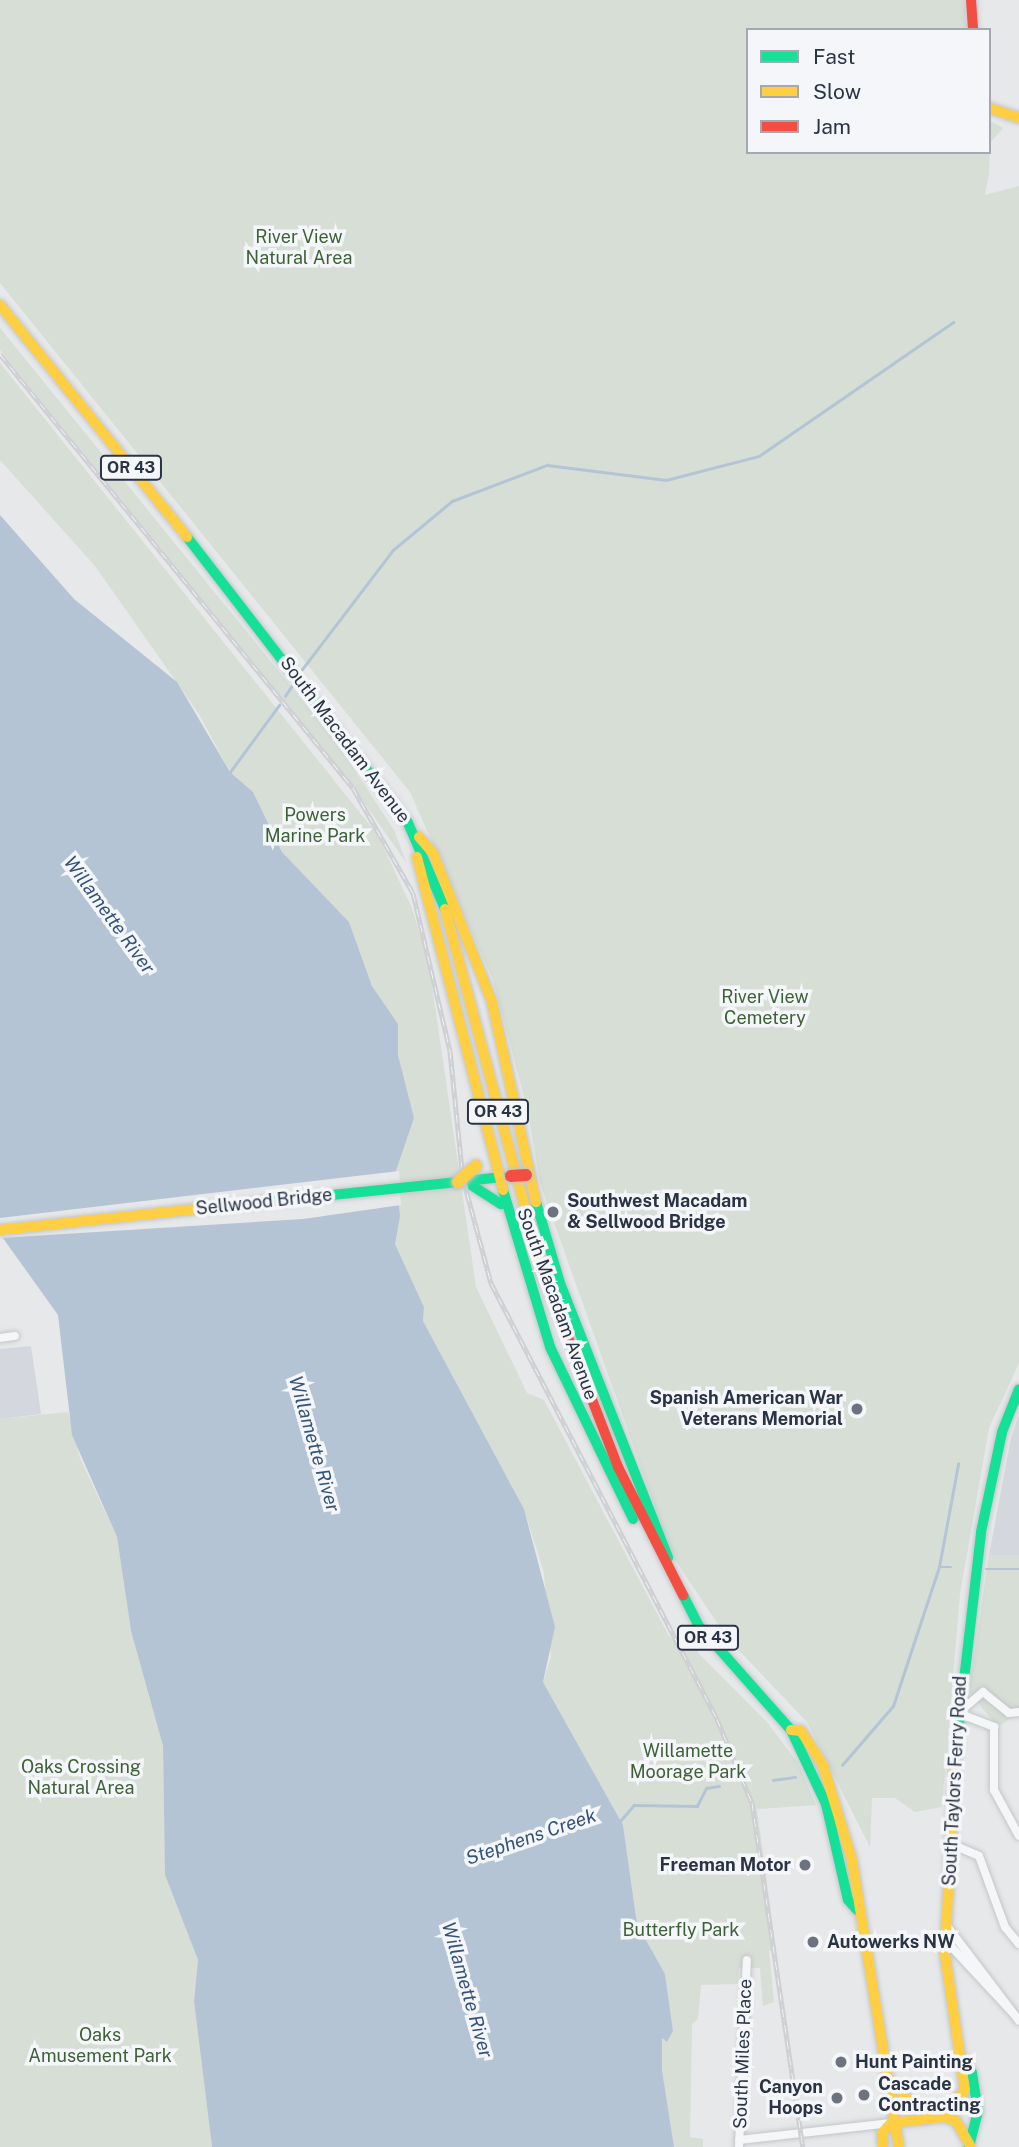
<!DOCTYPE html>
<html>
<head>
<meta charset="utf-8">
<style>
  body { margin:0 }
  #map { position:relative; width:1019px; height:2147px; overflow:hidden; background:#e6e8ea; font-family:"Public Sans",sans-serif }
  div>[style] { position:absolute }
  .built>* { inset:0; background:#d4d7dd }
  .green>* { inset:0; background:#d6ded6 }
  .water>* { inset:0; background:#b4c4d5 }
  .pier>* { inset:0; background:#e6e8ea }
  .stream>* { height:2.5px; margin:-1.25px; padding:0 1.25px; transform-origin:1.25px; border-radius:1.25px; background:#b4c4d5 }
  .roads { filter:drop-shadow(0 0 2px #c4c6c8) drop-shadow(0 0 2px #c4c6c8) }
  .street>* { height:8px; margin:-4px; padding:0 4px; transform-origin:4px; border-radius:4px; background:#f5f6f7 }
  .fast>* { height:10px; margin:-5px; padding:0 5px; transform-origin:5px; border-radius:5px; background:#16e098 }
  .slow>* { height:10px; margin:-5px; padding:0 5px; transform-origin:5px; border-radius:5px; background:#ffcf43 }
  .jam>* { height:10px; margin:-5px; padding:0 5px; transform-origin:5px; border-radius:5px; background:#f24e42 }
  .rail>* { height:5px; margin-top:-2.5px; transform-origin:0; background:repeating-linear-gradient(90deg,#f4f6f9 0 8px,#cecfd2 0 16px); box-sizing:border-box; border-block:2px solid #cecfd2 }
  .bridges { filter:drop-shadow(0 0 2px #c2c5c8) drop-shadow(0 0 2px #c2c5c8) }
  .slow-bridge>* { height:12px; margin:-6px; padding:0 6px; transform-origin:6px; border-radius:6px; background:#ffcf43 }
  .jam-bridge>* { height:12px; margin:-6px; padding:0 6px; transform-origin:6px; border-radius:6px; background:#f24e42 }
  .dots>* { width:19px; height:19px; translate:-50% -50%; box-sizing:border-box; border:4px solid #f4f6f9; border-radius:50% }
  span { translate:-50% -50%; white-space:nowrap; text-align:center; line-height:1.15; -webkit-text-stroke:7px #f4f6f9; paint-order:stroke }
  .shield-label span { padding:2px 5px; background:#f4f6f9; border:2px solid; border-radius:5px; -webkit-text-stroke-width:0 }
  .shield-label { font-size:16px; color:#2b3445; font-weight:700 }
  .park-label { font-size:18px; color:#3f6138 }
  .street-label { font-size:18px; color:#2b3445 }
  .poi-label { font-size:18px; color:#2b3445; font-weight:700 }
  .left { translate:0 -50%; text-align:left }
  .right { translate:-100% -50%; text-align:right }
  .water-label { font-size:19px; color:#34527a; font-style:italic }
  .legend { position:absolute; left:746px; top:28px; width:245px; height:126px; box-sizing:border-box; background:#f4f6f9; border:2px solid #a4a8b1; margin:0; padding:9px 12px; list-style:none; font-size:21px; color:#2b3445 }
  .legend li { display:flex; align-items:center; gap:14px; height:35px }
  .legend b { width:35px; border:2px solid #a4a8b1 }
</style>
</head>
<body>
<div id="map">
  <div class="built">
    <i style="clip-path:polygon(31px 1346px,41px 1414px,0 1419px,0 1349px)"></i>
    <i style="clip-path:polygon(1019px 1415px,1019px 1555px,989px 1555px,1011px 1438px)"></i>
  </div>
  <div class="green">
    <i style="clip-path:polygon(0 0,964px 0,967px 30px,748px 30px,748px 152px,989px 152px,989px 120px,1003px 128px,990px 143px,989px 174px,985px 195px,1019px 186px,1019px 1363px,989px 1428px,960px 1594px,942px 1807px,915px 1812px,895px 1798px,872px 1798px,870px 1847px,807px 1722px,728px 1639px,673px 1557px,540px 1183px,528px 1111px,493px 980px,410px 792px,0 283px)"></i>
    <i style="clip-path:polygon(0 328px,337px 743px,394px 830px,407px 864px,347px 778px,0 350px)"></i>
    <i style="clip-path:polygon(0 363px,377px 834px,412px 908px,429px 965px,476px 1287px,527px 1393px,544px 1400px,669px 1636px,684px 1649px,678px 1636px,687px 1632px,699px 1654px,767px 1722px,798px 1763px,816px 1805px,757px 1809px,776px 1950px,769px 1951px,774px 2002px,763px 2006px,760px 1968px,739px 1968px,738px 1984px,701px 1985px,698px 2019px,692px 2024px,690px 2137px,703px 2139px,703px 2147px,674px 2147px,662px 2070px,662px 2038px,667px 2042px,673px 2031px,665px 1974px,637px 1924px,623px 1825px,543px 1682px,551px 1657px,544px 1573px,524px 1509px,423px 1321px,424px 1307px,395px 1244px,395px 1174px,414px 1118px,398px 1055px,398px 1024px,372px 986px,349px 922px,282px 852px,253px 792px,230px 772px,199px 714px,95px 566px,0 460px)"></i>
    <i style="clip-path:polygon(68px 1412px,80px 1458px,117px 1537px,131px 1631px,163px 1746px,165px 1875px,198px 1960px,194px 2001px,212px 2147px,0 2147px,0 1419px)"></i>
    <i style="clip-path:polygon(989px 1555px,1019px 1555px,1019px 1713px,997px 1727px,969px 1691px)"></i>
  </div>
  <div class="water">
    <i style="clip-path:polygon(0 515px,74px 599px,177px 682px,230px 772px,253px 792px,282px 852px,349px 922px,372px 986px,398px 1024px,398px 1055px,414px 1118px,395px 1174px,400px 1216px,395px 1244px,424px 1307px,423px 1321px,524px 1509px,555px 1627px,543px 1682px,623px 1825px,637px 1924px,665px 1974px,673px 2031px,667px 2042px,662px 2038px,662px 2070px,674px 2147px,212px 2147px,194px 2001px,198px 1960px,165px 1875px,163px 1746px,131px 1631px,117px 1537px,72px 1435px,58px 1315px,0 1234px)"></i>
  </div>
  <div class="pier">
    <i style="clip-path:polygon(399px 1171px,401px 1205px,303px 1219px,0 1238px,0 1218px)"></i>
  </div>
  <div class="stream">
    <i style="left:300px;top:672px;width:153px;rotate:-52.7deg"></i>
    <i style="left:393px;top:550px;width:77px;rotate:-39.7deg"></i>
    <i style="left:452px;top:501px;width:102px;rotate:-20.8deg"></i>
    <i style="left:547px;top:465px;width:120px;rotate:7.2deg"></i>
    <i style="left:666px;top:480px;width:96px;rotate:-14.5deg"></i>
    <i style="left:759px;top:456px;width:236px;rotate:-34.6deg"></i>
    <i style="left:285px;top:696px;width:22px;rotate:-56deg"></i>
    <i style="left:230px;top:772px;width:83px;rotate:-53.8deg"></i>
    <i style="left:939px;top:1567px;width:105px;rotate:-79.5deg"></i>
    <i style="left:986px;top:1569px;width:33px"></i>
    <i style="left:842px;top:1765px;width:78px;rotate:-49.2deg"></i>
    <i style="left:893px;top:1706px;width:146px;rotate:-71.7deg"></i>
    <i style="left:939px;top:1567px;width:12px"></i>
    <i style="left:773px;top:1780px;width:22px;rotate:-8deg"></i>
    <i style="left:620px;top:1821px;width:21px;rotate:-49deg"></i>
    <i style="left:634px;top:1805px;width:63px;rotate:0.9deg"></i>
    <i style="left:697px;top:1806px;width:20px;rotate:-63deg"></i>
    <i style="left:706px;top:1788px;width:13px;rotate:-9deg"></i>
  </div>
  <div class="roads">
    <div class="street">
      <i style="left:0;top:1338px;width:15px;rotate:-8deg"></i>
      <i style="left:958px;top:1713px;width:39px;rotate:21deg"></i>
      <i style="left:994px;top:1727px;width:63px;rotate:90deg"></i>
      <i style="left:994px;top:1790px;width:52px;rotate:61.5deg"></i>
      <i style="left:958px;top:1713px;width:33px;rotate:-40deg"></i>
      <i style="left:983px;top:1692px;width:33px;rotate:39deg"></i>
      <i style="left:1009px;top:1713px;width:10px;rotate:-6deg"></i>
      <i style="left:951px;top:1844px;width:30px;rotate:23deg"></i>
      <i style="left:979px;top:1856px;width:76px;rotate:69.9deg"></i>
      <i style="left:1005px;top:1927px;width:22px;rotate:51deg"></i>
      <i style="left:947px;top:1926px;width:119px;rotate:52.8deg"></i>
      <i style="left:946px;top:1941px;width:98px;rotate:47.1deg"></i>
      <i style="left:739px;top:2140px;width:153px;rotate:-6.4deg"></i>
      <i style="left:739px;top:2147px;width:187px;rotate:-87.6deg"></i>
    </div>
    <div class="fast">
      <i style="left:187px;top:537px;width:361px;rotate:52.3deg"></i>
      <i style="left:408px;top:823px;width:94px;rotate:66.7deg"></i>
      <i style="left:465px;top:1181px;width:38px;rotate:-6deg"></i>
      <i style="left:465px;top:1181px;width:43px;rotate:32.6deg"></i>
      <i style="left:503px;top:1190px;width:164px;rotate:73.3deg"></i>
      <i style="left:550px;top:1347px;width:191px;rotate:64.2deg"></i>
      <i style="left:536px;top:1202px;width:84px;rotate:73.5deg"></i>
      <i style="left:560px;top:1283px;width:295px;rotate:68.5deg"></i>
      <i style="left:216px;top:1207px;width:243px;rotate:-5.9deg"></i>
      <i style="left:683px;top:1595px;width:34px;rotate:63deg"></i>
      <i style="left:698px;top:1625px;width:140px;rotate:48.5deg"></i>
      <i style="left:791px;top:1730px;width:82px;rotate:64.7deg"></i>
      <i style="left:826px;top:1804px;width:98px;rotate:77.1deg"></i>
      <i style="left:848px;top:1900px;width:13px;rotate:48deg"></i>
      <i style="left:955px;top:1758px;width:227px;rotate:-83.4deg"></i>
      <i style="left:981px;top:1532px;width:102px;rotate:-78.1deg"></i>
      <i style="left:1002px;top:1432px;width:46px;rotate:-68.4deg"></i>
      <i style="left:962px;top:2058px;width:18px;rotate:56deg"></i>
      <i style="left:972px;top:2073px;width:38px;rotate:81deg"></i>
      <i style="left:978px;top:2111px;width:37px;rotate:104deg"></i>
    </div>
    <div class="slow">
      <i style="left:989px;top:108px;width:32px;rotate:18deg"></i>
      <i style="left:0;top:305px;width:298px;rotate:51.1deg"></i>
      <i style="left:419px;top:837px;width:21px;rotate:49deg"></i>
      <i style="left:433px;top:853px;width:160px;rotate:68.4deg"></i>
      <i style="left:492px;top:1002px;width:205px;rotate:77.6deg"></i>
      <i style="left:417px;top:857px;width:344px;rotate:75.5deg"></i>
      <i style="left:445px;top:909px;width:374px;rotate:75deg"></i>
      <i style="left:0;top:1230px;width:217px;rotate:-6.1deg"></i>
      <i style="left:791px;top:1730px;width:10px;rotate:6deg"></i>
      <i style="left:801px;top:1731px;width:40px;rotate:57.1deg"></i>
      <i style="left:823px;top:1765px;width:99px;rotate:73deg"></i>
      <i style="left:852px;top:1860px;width:291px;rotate:80.7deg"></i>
      <i style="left:888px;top:2079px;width:37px;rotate:45deg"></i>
      <i style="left:914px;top:2105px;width:45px;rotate:20.9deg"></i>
      <i style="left:956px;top:2121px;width:28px;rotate:60deg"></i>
      <i style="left:891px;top:2123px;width:52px;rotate:-6.6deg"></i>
      <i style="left:943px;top:2117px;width:35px;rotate:-51deg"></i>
      <i style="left:965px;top:2090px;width:137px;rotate:-98.4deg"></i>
      <i style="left:945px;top:1954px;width:196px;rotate:-87.1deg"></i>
      <i style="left:883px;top:2147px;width:14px;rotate:-94deg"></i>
      <i style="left:882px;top:2133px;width:13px;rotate:-48deg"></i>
    </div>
    <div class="jam">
      <i style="left:971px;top:0;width:30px;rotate:86deg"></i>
      <i style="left:542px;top:1270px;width:211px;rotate:68.9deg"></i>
      <i style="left:618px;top:1467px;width:144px;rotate:63.1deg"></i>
    </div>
  </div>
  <div class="rail">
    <i style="left:0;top:354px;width:559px;rotate:50.88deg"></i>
    <i style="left:353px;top:788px;width:121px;rotate:60.3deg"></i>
    <i style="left:413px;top:893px;width:162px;rotate:76.8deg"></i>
    <i style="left:450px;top:1051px;width:128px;rotate:84.2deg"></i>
    <i style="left:463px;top:1178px;width:109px;rotate:75.1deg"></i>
    <i style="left:491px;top:1283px;width:491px;rotate:62.6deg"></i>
    <i style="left:717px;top:1719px;width:91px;rotate:67.4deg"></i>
    <i style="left:752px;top:1803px;width:348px;rotate:81.6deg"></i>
  </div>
  <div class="bridges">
    <div class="slow-bridge">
      <i style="left:458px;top:1182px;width:24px;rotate:-42deg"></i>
    </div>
    <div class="jam-bridge">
      <i style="left:511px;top:1176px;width:15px;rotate:-4deg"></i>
    </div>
  </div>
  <div class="dots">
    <i style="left:553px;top:1212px;background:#6c737f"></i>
    <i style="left:857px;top:1409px;background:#6c737f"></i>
    <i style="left:805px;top:1865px;background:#6c737f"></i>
    <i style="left:813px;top:1942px;background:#6c737f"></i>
    <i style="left:841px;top:2062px;background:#6c737f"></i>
    <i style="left:864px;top:2095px;background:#6c737f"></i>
    <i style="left:837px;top:2098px;background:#6c737f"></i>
  </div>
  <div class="shield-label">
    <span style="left:131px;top:468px">OR 43</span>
    <span style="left:498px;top:1112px">OR 43</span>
    <span style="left:708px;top:1638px">OR 43</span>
  </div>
  <div class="park-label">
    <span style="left:299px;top:248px">River View<br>Natural Area</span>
    <span style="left:315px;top:826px">Powers<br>Marine Park</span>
    <span style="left:765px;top:1008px">River View<br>Cemetery</span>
    <span style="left:688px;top:1762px">Willamette<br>Moorage Park</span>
    <span style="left:81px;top:1778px">Oaks Crossing<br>Natural Area</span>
    <span style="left:681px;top:1930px">Butterfly Park</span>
    <span style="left:100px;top:2046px">Oaks<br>Amusement Park</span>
  </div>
  <div class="street-label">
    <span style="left:345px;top:740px;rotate:53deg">South Macadam Avenue</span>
    <span style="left:264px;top:1202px;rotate:-6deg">Sellwood Bridge</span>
    <span style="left:557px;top:1304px;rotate:70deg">South Macadam Avenue</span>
    <span style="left:955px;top:1781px;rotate:-87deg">South Taylors Ferry Road</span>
    <span style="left:743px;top:2054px;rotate:-88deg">South Miles Place</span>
  </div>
  <div class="poi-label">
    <span class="left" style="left:567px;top:1212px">Southwest Macadam<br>&amp; Sellwood Bridge</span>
    <span class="right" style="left:843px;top:1409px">Spanish American War<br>Veterans Memorial</span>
    <span class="right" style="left:791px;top:1865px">Freeman Motor</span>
    <span class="left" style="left:827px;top:1942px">Autowerks NW</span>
    <span class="left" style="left:855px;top:2062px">Hunt Painting</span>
    <span class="left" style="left:878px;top:2095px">Cascade<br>Contracting</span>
    <span class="right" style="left:823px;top:2098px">Canyon<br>Hoops</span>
  </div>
  <div class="water-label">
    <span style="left:109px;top:915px;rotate:54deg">Willamette River</span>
    <span style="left:314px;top:1444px;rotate:74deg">Willamette River</span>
    <span style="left:531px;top:1837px;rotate:-19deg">Stephens Creek</span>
    <span style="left:467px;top:1990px;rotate:74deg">Willamette River</span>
  </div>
  <ul class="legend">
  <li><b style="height:9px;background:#16e098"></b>Fast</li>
  <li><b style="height:9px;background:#ffcf43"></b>Slow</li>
  <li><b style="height:9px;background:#f24e42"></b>Jam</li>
  </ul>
</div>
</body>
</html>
